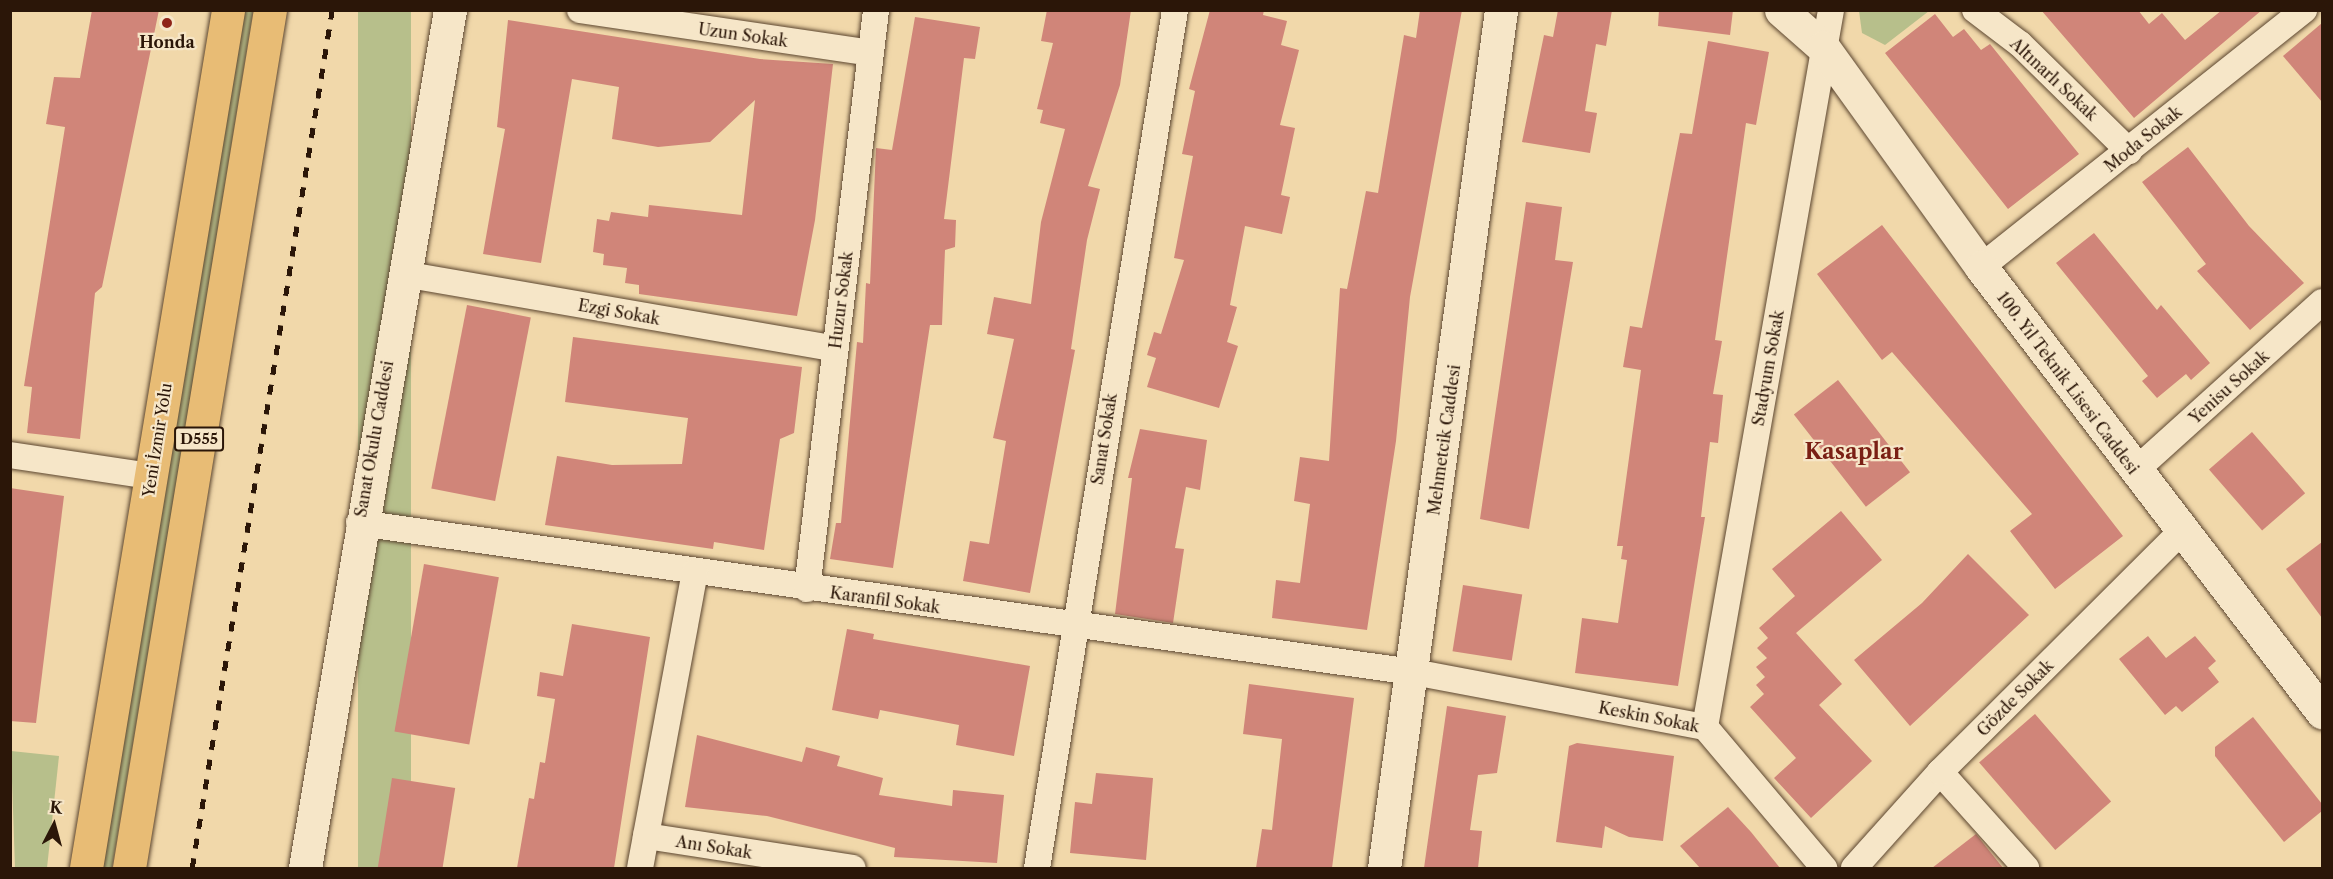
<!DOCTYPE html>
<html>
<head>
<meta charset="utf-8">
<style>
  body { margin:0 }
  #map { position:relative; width:2333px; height:879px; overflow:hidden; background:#f1d8aa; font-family:"Libre Caslon Text",serif }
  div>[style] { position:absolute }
  .green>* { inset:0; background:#b7bf8b; transform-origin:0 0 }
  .building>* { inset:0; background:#d08579; transform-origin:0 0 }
  .roads { filter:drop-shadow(0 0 2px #5c4630) drop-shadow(0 0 2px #5c4630) }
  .minor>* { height:26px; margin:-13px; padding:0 13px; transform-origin:13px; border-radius:13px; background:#f6e6c8 }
  .secondary>* { height:33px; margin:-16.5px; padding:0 16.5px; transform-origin:16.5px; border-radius:16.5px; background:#f6e6c8 }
  .trunk>* { height:33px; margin:-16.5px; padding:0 16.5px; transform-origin:16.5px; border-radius:16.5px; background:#e8bc75 }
  .rail>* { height:4.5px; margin-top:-2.25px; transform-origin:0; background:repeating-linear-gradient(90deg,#2b1608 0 10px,transparent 0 20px) }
  .dots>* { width:16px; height:16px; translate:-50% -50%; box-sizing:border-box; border:3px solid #f6e6c8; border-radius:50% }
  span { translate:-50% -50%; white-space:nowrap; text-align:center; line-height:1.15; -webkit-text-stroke:4.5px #f6e6c8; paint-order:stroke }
  .shield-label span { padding:2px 4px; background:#f6e6c8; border:2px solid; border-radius:4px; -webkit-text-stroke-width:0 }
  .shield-label { font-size:15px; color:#2b1608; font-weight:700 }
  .street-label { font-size:16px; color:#2b1608 }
  .poi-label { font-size:16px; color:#2b1608; font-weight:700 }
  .district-label { font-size:22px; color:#7a1f14; font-weight:700 }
  .frame { position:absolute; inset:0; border:12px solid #2b1608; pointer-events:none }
  .north { position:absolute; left:24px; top:795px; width:60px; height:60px; -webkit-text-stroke:4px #f6e6c8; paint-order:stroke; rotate:6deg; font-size:16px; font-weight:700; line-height:24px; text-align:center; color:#2b1608 }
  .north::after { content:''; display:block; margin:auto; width:21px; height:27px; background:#2b1608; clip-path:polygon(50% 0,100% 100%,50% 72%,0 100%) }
</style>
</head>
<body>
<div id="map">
  <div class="green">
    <i style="clip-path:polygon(243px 11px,253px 11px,183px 444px,112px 868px,103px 868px)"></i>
    <i style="left:358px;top:11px;width:53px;height:869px"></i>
    <i style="clip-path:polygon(1859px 11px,1859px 10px,1929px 11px,1885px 45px,1862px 33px)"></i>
    <i style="clip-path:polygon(11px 751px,59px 756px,47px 868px,15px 868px)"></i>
  </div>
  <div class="building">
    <i style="clip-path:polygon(92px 10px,159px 10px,102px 287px,95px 293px,80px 439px,27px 433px,32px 387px,24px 386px,65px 127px,46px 124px,54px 77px,80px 78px)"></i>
    <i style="clip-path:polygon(1047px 10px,1131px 10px,1120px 85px,1088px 186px,1100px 189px,1087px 240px,1071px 349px,1075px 350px,1030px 593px,963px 581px,970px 541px,989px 544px,1006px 441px,993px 438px,1014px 339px,987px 334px,994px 297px,1031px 304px,1041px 222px,1065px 129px,1040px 123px,1043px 110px,1037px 109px,1053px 43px,1041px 41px)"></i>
    <i style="clip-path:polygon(1210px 10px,1264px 10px,1263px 15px,1287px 21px,1281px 45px,1299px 50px,1280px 125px,1295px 128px,1281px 195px,1290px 197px,1282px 234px,1245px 226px,1230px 305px,1237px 307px,1227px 342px,1238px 346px,1219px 408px,1147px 387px,1156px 358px,1147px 355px,1154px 332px,1161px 334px,1184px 260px,1174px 258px,1193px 156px,1182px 154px,1195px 91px,1189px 89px)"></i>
    <i style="clip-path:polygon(1420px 10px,1462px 10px,1410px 297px,1396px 441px,1367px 630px,1272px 618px,1276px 580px,1300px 583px,1310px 504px,1294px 501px,1300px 457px,1329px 461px,1340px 288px,1347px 289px,1366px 191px,1378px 193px,1404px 35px,1416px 38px)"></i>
    <i style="clip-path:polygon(1558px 10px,1612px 10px,1606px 46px,1596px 44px,1585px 111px,1597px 113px,1590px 153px,1522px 142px,1544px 35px,1553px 37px)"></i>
    <i style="clip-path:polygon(1659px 10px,1733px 10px,1730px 35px,1658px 26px)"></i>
    <i style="clip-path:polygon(2041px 10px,2138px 10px,2149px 24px,2162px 13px,2185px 40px,2222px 10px,2262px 10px,2134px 118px)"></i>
    <i style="clip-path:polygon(1935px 14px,1953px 37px,1964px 29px,1981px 50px,1990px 44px,2079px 154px,2008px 209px,1885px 53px)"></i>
    <i style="clip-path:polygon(915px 17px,980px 27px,975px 59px,964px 58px,944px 219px,956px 220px,955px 247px,945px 250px,942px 325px,930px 325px,893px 568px,830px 559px,836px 523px,841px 523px,857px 342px,863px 343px,866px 283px,870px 284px,876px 148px,892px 150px)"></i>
    <i style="clip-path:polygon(508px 20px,760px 59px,833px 64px,815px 220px,797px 316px,639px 294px,639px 285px,625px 283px,627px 268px,603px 265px,604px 254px,593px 252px,597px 219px,609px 221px,611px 212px,648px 217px,649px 205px,742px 215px,755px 100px,710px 142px,658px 147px,612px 139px,619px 87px,572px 79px,541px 263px,483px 254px,505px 129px,497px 127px)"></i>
    <i style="clip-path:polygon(2322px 23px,2322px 102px,2283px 56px)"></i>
    <i style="clip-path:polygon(1708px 41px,1769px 52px,1756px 125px,1746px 123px,1715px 340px,1722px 341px,1713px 394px,1723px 395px,1718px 443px,1710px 442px,1701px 517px,1705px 517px,1678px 686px,1575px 673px,1582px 618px,1618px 623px,1627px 560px,1621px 559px,1623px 546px,1617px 546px,1641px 370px,1623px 367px,1630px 326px,1642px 328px,1680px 133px,1692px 134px)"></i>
    <i style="clip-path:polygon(2188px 147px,2249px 226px,2304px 283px,2250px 330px,2197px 271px,2206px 264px,2142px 182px)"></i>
    <i style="clip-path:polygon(1526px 202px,1562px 207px,1555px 260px,1573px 262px,1529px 529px,1480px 519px)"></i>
    <i style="clip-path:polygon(1882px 225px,2123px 536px,2055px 589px,2010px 531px,2032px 514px,1892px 352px,1882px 360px,1817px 274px)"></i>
    <i style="clip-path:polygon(2094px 233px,2157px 310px,2161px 305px,2210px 363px,2191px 380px,2186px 374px,2157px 398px,2142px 381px,2148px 376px,2056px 263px)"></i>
    <i style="left:467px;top:305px;width:65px;height:187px;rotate:11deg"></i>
    <i style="clip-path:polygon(573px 337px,802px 367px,794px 433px,780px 439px,764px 550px,714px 542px,713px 549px,545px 525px,557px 456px,612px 465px,682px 464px,688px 418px,565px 402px)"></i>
    <i style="left:1838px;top:380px;width:117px;height:56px;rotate:52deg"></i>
    <i style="clip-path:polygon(1140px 429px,1207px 440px,1200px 490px,1186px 487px,1175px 548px,1184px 549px,1173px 623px,1115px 614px,1132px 478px,1128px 478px)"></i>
    <i style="left:2252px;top:432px;width:81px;height:57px;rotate:49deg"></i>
    <i style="clip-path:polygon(10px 488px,64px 496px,36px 723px,10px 721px)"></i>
    <i style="clip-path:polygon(1841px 511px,1882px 560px,1796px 633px,1842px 684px,1819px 705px,1872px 761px,1811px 818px,1774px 778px,1796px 758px,1750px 707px,1764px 694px,1756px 685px,1765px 677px,1756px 667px,1767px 658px,1757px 648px,1768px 638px,1759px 628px,1795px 596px,1772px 569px)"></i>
    <i style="clip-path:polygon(2322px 542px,2322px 618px,2286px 569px)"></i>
    <i style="clip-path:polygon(1968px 554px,2029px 615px,1910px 726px,1854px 660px,1922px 603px)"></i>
    <i style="left:424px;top:564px;width:76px;height:170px;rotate:10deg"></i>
    <i style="left:1463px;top:585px;width:60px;height:67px;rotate:9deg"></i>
    <i style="clip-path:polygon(572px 624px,650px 637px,614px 868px,517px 868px,529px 798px,534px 799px,540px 762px,545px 763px,555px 699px,537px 696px,540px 672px,563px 676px)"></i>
    <i style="clip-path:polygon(847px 629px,874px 634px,873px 639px,1030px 666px,1014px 756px,956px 745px,959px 725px,880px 710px,878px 719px,832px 710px)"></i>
    <i style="clip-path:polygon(2148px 636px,2166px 658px,2195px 636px,2216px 661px,2208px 668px,2219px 682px,2182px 712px,2176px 706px,2165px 715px,2119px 659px)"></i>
    <i style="clip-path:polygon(1249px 684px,1354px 698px,1332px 868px,1256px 868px,1262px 829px,1272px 830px,1282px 739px,1243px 734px)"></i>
    <i style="clip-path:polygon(1447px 706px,1506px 716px,1497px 773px,1478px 775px,1470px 830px,1482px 831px,1478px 868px,1424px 868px)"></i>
    <i style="left:2035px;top:714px;width:116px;height:74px;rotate:49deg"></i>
    <i style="clip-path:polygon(2253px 717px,2322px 804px,2322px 811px,2284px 842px,2215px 756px,2215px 747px)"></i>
    <i style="clip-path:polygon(697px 735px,802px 762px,806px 747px,840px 756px,837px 766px,883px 778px,879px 795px,952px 806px,953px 790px,1004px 795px,997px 863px,894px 857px,895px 848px,767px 816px,685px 807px)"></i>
    <i style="clip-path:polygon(1577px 743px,1674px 756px,1663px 841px,1629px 837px,1605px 826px,1602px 848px,1556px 842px,1569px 746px)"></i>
    <i style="clip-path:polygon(1096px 773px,1153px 778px,1146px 860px,1070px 853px,1075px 802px,1092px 804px)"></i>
    <i style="left:392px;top:778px;width:64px;height:91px;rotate:9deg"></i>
    <i style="clip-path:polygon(1728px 807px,1751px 832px,1780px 868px,1700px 868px,1680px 846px)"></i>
    <i style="clip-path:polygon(1976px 834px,2003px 868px,1932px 868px)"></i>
  </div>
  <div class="roads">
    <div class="minor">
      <i style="left:580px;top:10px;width:293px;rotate:8.4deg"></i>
      <i style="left:1975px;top:10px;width:56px;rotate:37.1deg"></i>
      <i style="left:2020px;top:44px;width:153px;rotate:44.5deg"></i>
      <i style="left:1981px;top:267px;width:413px;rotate:-38.5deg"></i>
      <i style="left:403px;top:274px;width:438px;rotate:9.8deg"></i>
      <i style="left:10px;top:455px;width:143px;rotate:8.5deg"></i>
      <i style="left:2135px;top:471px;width:252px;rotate:-42.1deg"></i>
      <i style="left:359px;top:523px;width:1064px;rotate:8.05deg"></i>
      <i style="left:1413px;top:672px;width:297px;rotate:10.7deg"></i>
      <i style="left:1705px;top:727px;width:185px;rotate:49.8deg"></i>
      <i style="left:807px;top:589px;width:583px;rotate:-83.2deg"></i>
      <i style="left:1705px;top:727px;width:728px;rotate:-80.03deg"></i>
      <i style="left:1940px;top:772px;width:129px;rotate:48.1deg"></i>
      <i style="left:646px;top:836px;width:209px;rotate:8.8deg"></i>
      <i style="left:640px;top:868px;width:301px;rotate:-79.5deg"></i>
      <i style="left:1037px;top:868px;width:869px;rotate:-80.86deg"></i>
      <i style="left:1854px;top:868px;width:129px;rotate:-48.1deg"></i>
      <i style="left:1940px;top:772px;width:340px;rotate:-44.9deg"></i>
    </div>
    <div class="secondary">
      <i style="left:1781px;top:10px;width:56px;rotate:41.4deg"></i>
      <i style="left:1823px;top:47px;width:271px;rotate:54.3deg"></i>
      <i style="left:1981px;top:267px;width:561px;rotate:52.54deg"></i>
      <i style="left:305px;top:868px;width:870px;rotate:-80.41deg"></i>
      <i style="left:1384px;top:868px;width:866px;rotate:-82.23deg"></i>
    </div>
    <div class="trunk">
      <i style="left:86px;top:868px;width:870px;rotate:-80.6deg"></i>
      <i style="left:129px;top:868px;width:870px;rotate:-80.67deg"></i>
    </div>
  </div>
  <div class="rail">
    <i style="left:192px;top:868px;width:869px;rotate:-80.73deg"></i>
  </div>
  <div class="dots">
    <i style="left:167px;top:23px;background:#8f2418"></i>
  </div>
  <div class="shield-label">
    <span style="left:199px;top:439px">D555</span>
  </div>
  <div class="street-label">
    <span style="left:743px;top:35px;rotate:8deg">Uzun Sokak</span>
    <span style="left:2054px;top:79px;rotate:43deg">Altınarlı Sokak</span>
    <span style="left:2143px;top:139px;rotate:-39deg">Moda Sokak</span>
    <span style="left:841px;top:300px;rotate:-83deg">Huzur Sokak</span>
    <span style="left:619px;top:312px;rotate:10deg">Ezgi Sokak</span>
    <span style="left:1768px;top:368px;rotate:-80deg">Stadyum Sokak</span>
    <span style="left:2068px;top:383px;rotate:53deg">100. Yıl Teknik Lisesi Caddesi</span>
    <span style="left:2229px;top:387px;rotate:-42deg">Yenisu Sokak</span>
    <span style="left:374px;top:439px;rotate:-80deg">Sanat Okulu Caddesi</span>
    <span style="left:1104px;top:439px;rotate:-81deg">Sanat Sokak</span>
    <span style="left:157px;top:440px;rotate:-81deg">Yeni İzmir Yolu</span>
    <span style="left:1444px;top:440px;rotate:-82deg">Mehmetcik Caddesi</span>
    <span style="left:885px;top:600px;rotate:8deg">Karanfil Sokak</span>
    <span style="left:2015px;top:698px;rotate:-45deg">Gözde Sokak</span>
    <span style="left:1649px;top:717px;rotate:11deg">Keskin Sokak</span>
    <span style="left:714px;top:847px;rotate:9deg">Anı Sokak</span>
  </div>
  <div class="poi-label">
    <span style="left:167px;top:42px">Honda</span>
  </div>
  <div class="district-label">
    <span style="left:1854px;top:452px">Kasaplar</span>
  </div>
  <div class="frame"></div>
  <div class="north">K</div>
</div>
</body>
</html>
